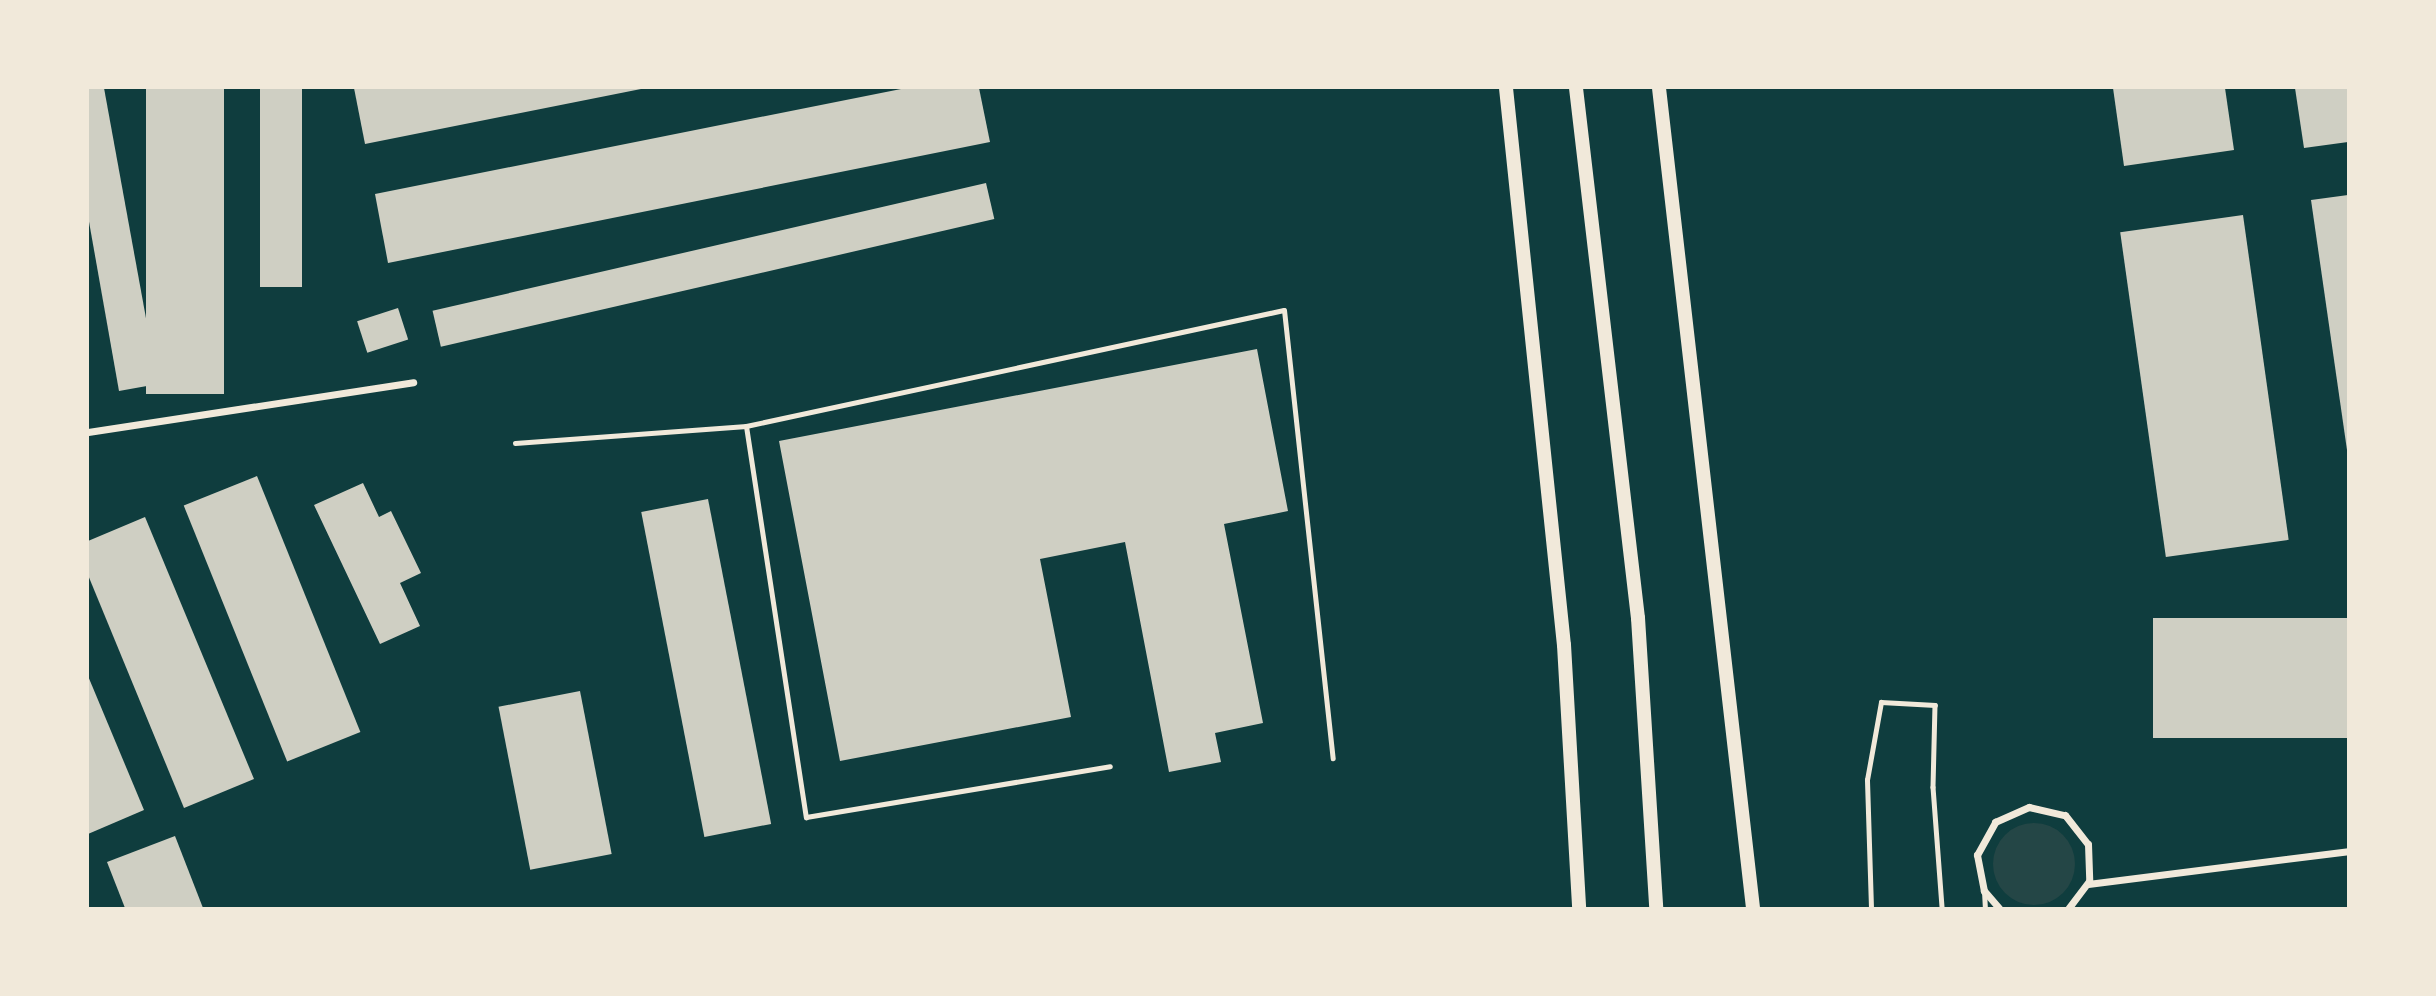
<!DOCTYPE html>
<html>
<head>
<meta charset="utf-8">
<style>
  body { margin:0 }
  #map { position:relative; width:2436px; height:996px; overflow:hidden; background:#0f3d3e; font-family:"IBM Plex Sans",sans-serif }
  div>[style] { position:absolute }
  .green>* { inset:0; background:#244646 }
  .round { border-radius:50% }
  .building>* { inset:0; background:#cfcfc3; transform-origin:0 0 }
  .path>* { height:4.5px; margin:-2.25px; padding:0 2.25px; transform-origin:2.25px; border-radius:2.25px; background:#f1e9da }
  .service>* { height:5px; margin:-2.5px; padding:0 2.5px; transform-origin:2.5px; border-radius:2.5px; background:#f1e9da }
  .minor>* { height:7px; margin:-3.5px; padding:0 3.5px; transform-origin:3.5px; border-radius:3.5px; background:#f1e9da }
  .secondary>* { height:14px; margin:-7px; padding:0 7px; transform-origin:7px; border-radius:7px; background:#f1e9da }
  span { translate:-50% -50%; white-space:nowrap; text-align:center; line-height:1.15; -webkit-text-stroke:7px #f1e9da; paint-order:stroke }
  .frame { position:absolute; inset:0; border:89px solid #f1e9da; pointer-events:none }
</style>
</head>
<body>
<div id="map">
  <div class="green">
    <i class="round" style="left:1993px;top:823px;width:82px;height:82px"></i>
  </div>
  <div class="building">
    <i style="clip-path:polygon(88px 88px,104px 88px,158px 384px,119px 391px,88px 216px)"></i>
    <i style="left:146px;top:88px;width:78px;height:306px"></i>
    <i style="left:260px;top:88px;width:42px;height:199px"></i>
    <i style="clip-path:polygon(354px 88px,641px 88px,641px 89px,365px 144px)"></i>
    <i style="clip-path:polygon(906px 88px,979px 88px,990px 142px,388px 263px,375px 194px)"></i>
    <i style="clip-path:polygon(2113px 88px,2225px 88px,2234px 150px,2124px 166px)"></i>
    <i style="clip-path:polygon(2295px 88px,2348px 88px,2348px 142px,2304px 148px)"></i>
    <i style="left:986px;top:183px;width:37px;height:568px;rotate:77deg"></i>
    <i style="clip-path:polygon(2348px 195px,2348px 450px,2347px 450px,2311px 200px)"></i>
    <i style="left:2243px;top:215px;width:328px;height:124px;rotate:82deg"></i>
    <i style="left:398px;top:308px;width:33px;height:43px;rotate:72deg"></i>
    <i style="clip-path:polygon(1257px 349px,1288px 511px,1224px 524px,1263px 723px,1215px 733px,1221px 762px,1169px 772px,1125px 542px,1040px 559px,1071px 717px,840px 761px,779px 441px)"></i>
    <i style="left:257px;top:476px;width:276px;height:79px;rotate:68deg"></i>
    <i style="clip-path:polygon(363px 483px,379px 517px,391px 511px,421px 573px,400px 583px,420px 626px,380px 644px,314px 505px)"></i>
    <i style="left:708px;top:499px;width:331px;height:68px;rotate:79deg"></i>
    <i style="clip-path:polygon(145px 517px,254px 779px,184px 808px,88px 575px,88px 541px)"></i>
    <i style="left:2348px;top:618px;width:120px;height:195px;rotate:90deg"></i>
    <i style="clip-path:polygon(88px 676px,144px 810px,88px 834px)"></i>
    <i style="left:580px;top:691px;width:166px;height:83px;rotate:79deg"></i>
    <i style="clip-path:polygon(175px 836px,203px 908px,125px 908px,107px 862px)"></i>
  </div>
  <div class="path">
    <i style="left:1871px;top:908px;width:128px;rotate:-91.8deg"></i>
    <i style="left:1867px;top:780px;width:79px;rotate:-79.8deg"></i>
    <i style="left:1881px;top:702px;width:54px;rotate:3.2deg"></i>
    <i style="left:1935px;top:705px;width:82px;rotate:91.4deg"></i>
    <i style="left:1933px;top:787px;width:121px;rotate:85.7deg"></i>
  </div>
  <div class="service">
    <i style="left:746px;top:426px;width:396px;rotate:81.3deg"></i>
    <i style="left:806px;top:817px;width:308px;rotate:-9.5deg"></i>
    <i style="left:515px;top:443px;width:232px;rotate:-4.2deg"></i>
    <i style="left:746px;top:426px;width:550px;rotate:-12.17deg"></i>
    <i style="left:1284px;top:310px;width:451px;rotate:83.8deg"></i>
    <i style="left:1984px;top:891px;width:17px;rotate:87deg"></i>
  </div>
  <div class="minor">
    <i style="left:88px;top:432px;width:329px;rotate:-8.7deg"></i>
    <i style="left:2088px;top:884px;width:262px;rotate:-7.2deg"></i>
    <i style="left:1999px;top:908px;width:23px;rotate:-131deg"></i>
    <i style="left:1984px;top:891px;width:37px;rotate:-101deg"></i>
    <i style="left:1977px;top:855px;width:38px;rotate:-61deg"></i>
    <i style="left:1995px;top:822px;width:37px;rotate:-24deg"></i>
    <i style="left:2029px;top:807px;width:37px;rotate:13deg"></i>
    <i style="left:2065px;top:815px;width:37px;rotate:52deg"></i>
    <i style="left:2088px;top:844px;width:37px;rotate:88deg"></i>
    <i style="left:2089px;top:881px;width:34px;rotate:127deg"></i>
  </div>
  <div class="secondary">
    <i style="left:1506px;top:88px;width:560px;rotate:84.06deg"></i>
    <i style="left:1564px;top:645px;width:263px;rotate:86.7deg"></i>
    <i style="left:1576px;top:88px;width:534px;rotate:83.33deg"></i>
    <i style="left:1638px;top:618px;width:291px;rotate:86.4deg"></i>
    <i style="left:1659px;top:88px;width:825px;rotate:83.46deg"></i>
  </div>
  <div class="frame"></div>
</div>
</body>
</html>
